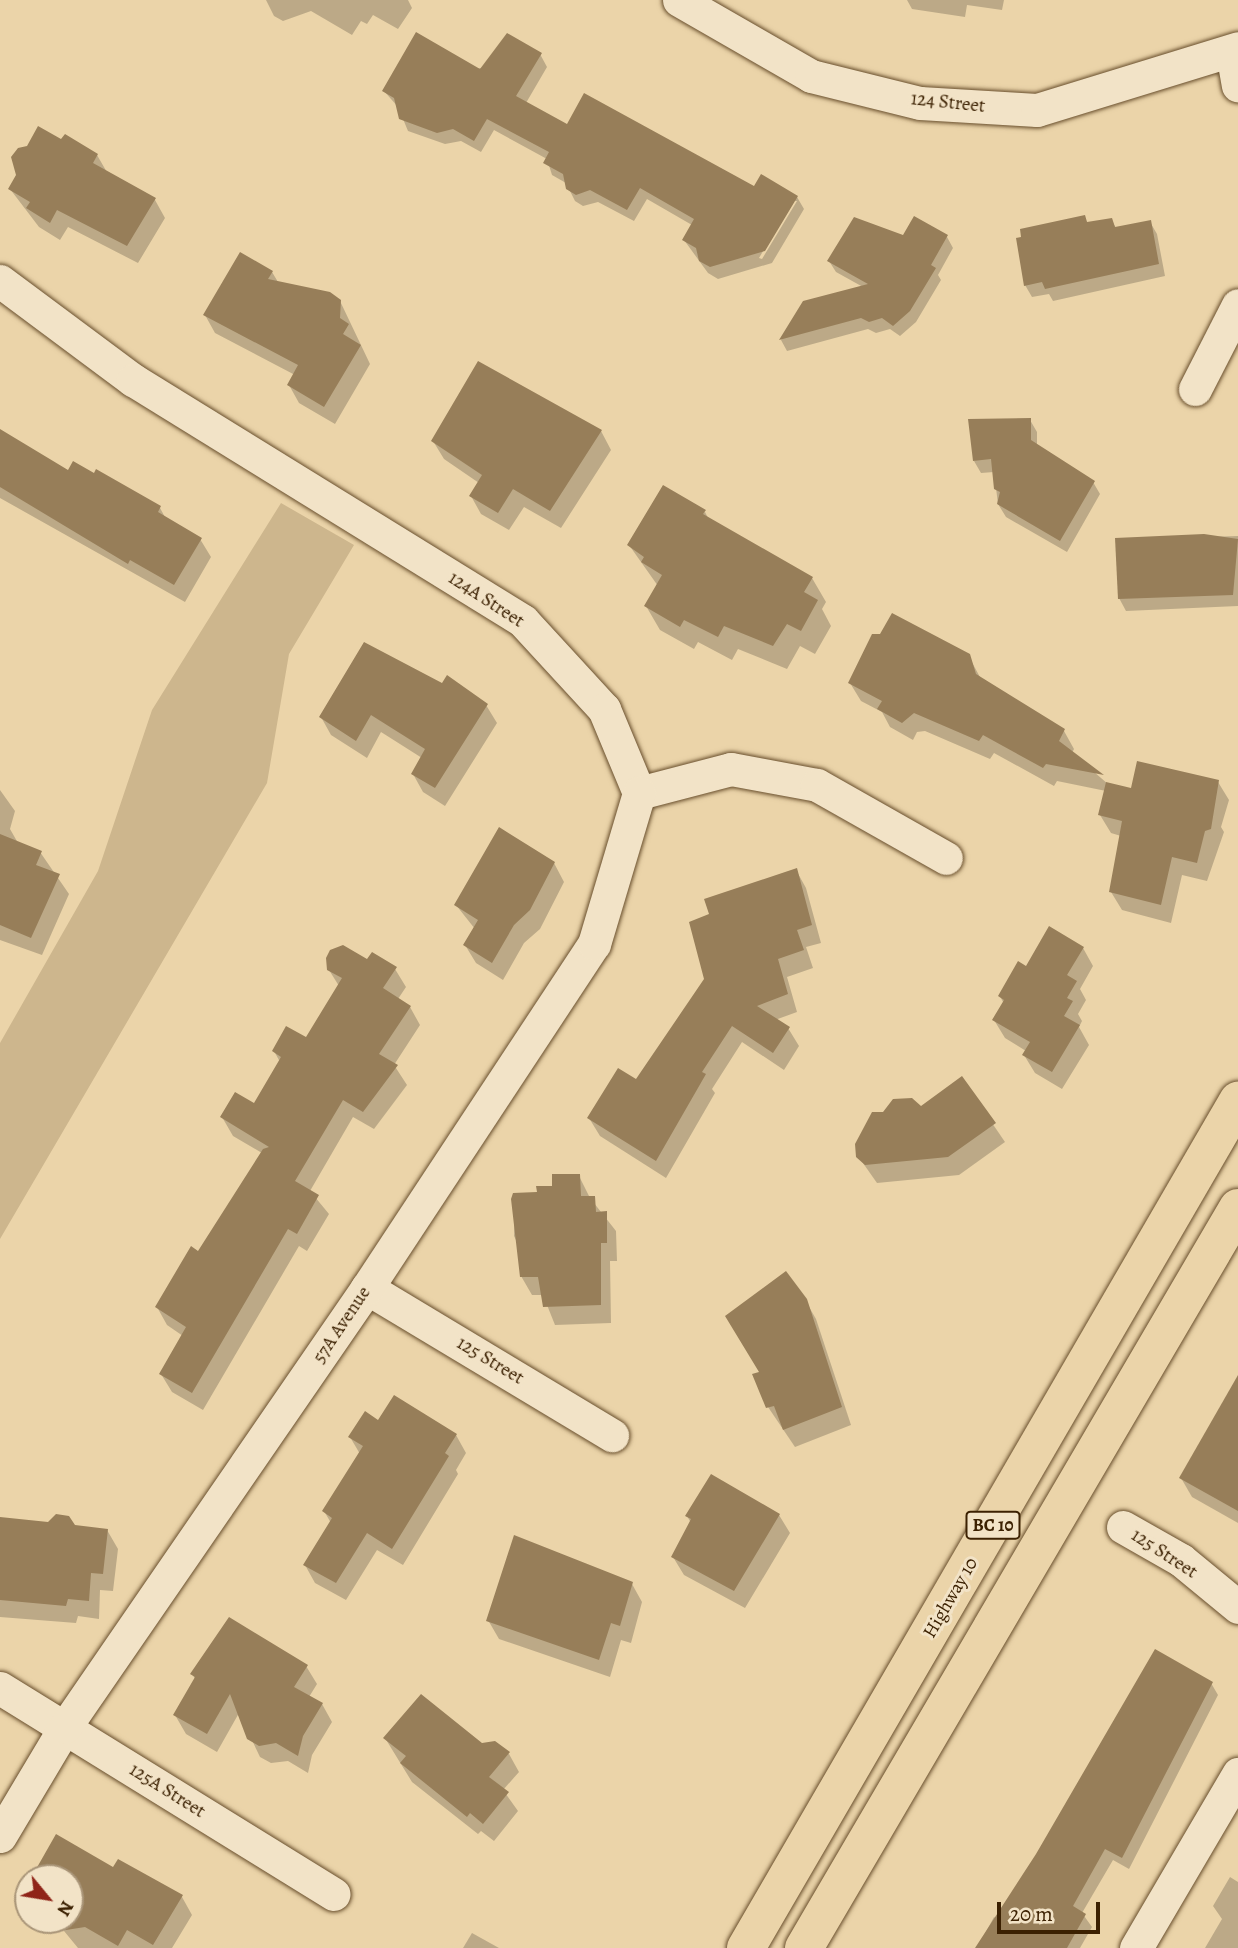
<!DOCTYPE html>
<html>
<head>
<meta charset="utf-8">
<style>
  body { margin:0 }
  #map { position:relative; width:1238px; height:1948px; overflow:hidden; background:#ebd4a9; font-family:Alegreya,serif }
  div>[style] { position:absolute }
  .green>* { inset:0; background:#cdb68d }
  .shadow>* { inset:0; background:#0003 }
  .building>* { inset:0; background:#977e59 }
  .roads { filter:drop-shadow(0 0 2px #684e2c) drop-shadow(0 0 2px #684e2c) }
  .minor>* { height:33px; margin:-16.5px; padding:0 16.5px; transform-origin:16.5px; border-radius:16.5px; background:#f2e3c7 }
  .highway>* { height:38px; margin:-19px; padding:0 19px; transform-origin:19px; border-radius:19px; background:#ebd4a9 }
  span { translate:-50% -50%; white-space:nowrap; text-align:center; line-height:1.15; -webkit-text-stroke:6px #f2e3c7; paint-order:stroke }
  .shield-label span { padding:2px 5px; background:#f2e3c7; border:2px solid; border-radius:5px; -webkit-text-stroke-width:0 }
  .shield-label { font-size:18px; color:#3c2102; font-weight:700 }
  .street-label { font-size:19px; color:#3c2102 }
  .north { position:absolute; left:14px; top:1864px; width:70px; height:70px; box-sizing:border-box; background:#f2e3c7; border:2px solid #a99578; border-radius:50%; rotate:120deg; font-size:19px; font-weight:700; line-height:28px; text-align:center; color:#3c2102 }
  .north::after { content:''; display:block; margin:auto; width:24px; height:32px; background:#8f2418; clip-path:polygon(50% 0,100% 100%,50% 72%,0 100%) }
  .scale { position:absolute; left:997px; top:1902px; width:103px; height:32px; box-sizing:border-box; border:4px solid #3c2102; border-top:0; padding-left:9px; font-size:21px; line-height:24px; white-space:nowrap; color:#3c2102; -webkit-text-stroke:5px #f2e3c7; paint-order:stroke }
</style>
</head>
<body>
<div id="map">
  <div class="green">
    <i style="clip-path:polygon(281px 503px,354px 545px,289px 654px,267px 783px,0 1239px,0 1043px,98px 871px,152px 710px)"></i>
  </div>
  <div class="shadow">
    <i style="clip-path:polygon(266px 0,408px 0,412px 8px,398px 29px,373px 15px,367px 24px,361px 21px,352px 35px,311px 11px,283px 21px,274px 16px)"></i>
    <i style="clip-path:polygon(907px 0,1004px 0,1002px 10px,967px 5px,965px 17px,912px 9px)"></i>
    <i style="clip-path:polygon(evenodd,540px 54px,547px 67px,526px 103px,567px 126px,755px 189px,797px 197px,804px 209px,772px 263px,718px 279px,708px 273px,684px 240px,692px 225px,647px 199px,634px 221px,598px 202px,583px 206px,575px 201px,566px 183px,552px 175px,547px 159px,494px 130px,481px 152px,461px 141px,445px 144px,408px 131px,398px 107px,384px 91px,540px 54px,793px 201px,797px 201px,762px 259px,759px 258px,793px 201px)"></i>
    <i style="clip-path:polygon(97px 155px,108px 174px,155px 200px,165px 218px,138px 263px,68px 227px,60px 240px,39px 227px,10px 189px)"></i>
    <i style="clip-path:polygon(1084px 217px,1088px 224px,1111px 220px,1116px 228px,1150px 222px,1157px 234px,1165px 276px,1053px 301px,1049px 294px,1032px 297px,1025px 285px,1022px 230px)"></i>
    <i style="clip-path:polygon(947px 237px,953px 248px,938px 275px,941px 280px,916px 322px,900px 336px,890px 329px,876px 333px,868px 329px,787px 351px,781px 340px,804px 302px,863px 287px,836px 272px,829px 261px)"></i>
    <i style="clip-path:polygon(272px 272px,278px 282px,340px 301px,370px 364px,335px 424px,299px 403px,289px 385px,295px 375px,215px 333px,205px 315px)"></i>
    <i style="clip-path:polygon(1030px 420px,1037px 432px,1037px 446px,1093px 482px,1100px 494px,1067px 552px,1006px 517px,998px 504px,994px 472px,981px 473px,974px 461px)"></i>
    <i style="clip-path:polygon(0 431px,68px 472px,95px 475px,160px 508px,166px 519px,200px 539px,211px 557px,185px 602px,0 498px)"></i>
    <i style="clip-path:polygon(601px 431px,611px 450px,561px 528px,524px 507px,509px 530px,481px 514px,471px 496px,479px 483px,444px 459px,433px 441px)"></i>
    <i style="clip-path:polygon(705px 512px,709px 520px,812px 578px,826px 602px,822px 609px,831px 626px,815px 654px,800px 646px,787px 669px,738px 649px,732px 660px,698px 642px,694px 649px,660px 630px,646px 606px,658px 586px,629px 545px)"></i>
    <i style="clip-path:polygon(1238px 536px,1238px 606px,1126px 611px,1119px 598px,1117px 540px)"></i>
    <i style="clip-path:polygon(968px 655px,981px 679px,1064px 731px,1074px 749px,1072px 753px,1108px 784px,1132px 790px,1218px 782px,1229px 800px,1221px 827px,1224px 832px,1207px 881px,1182px 875px,1171px 923px,1122px 910px,1111px 892px,1121px 836px,1111px 833px,1100px 815px,1106px 791px,1057px 781px,1054px 786px,994px 753px,990px 759px,925px 731px,917px 732px,913px 740px,890px 727px,882px 712px,861px 701px,850px 683px)"></i>
    <i style="clip-path:polygon(442px 685px,486px 705px,497px 723px,445px 806px,423px 792px,413px 774px,422px 758px,381px 732px,367px 758px,331px 735px,321px 717px)"></i>
    <i style="clip-path:polygon(0 790px,15px 811px,10px 829px,18px 843px,40px 852px,69px 894px,42px 955px,0 940px)"></i>
    <i style="clip-path:polygon(554px 863px,564px 882px,540px 929px,524px 943px,503px 980px,476px 963px,465px 945px,475px 929px,456px 905px)"></i>
    <i style="clip-path:polygon(796px 870px,806px 888px,821px 943px,806px 947px,813px 968px,787px 977px,797px 1012px,775px 1020px,788px 1028px,799px 1046px,784px 1070px,742px 1042px,712px 1089px,715px 1093px,666px 1178px,600px 1136px,589px 1118px,636px 1081px)"></i>
    <i style="clip-path:polygon(1083px 948px,1093px 966px,1080px 989px,1086px 1000px,1078px 1014px,1082px 1021px,1079px 1027px,1089px 1045px,1062px 1089px,1035px 1073px,1024px 1055px,1026px 1051px,1005px 1038px,994px 1020px,1004px 1004px,1000px 996px,1026px 968px)"></i>
    <i style="clip-path:polygon(368px 961px,395px 969px,406px 987px,398px 999px,410px 1007px,420px 1025px,394px 1065px,407px 1085px,374px 1129px,353px 1117px,310px 1191px,329px 1214px,307px 1251px,299px 1246px,203px 1410px,172px 1392px,161px 1374px,183px 1336px,167px 1325px,157px 1307px,199px 1254px,262px 1153px,233px 1136px,222px 1117px,254px 1105px,280px 1062px,274px 1051px,307px 1039px,339px 986px,329px 970px)"></i>
    <i style="clip-path:polygon(962px 1079px,1005px 1142px,959px 1175px,877px 1183px,858px 1156px)"></i>
    <i style="clip-path:polygon(579px 1176px,590px 1198px,616px 1231px,617px 1261px,610px 1261px,611px 1323px,555px 1325px,543px 1295px,532px 1295px,521px 1276px,520px 1248px,514px 1236px,515px 1194px,539px 1194px)"></i>
    <i style="clip-path:polygon(805px 1300px,816px 1319px,851px 1425px,795px 1447px,768px 1407px,761px 1373px)"></i>
    <i style="clip-path:polygon(1238px 1417px,1238px 1523px,1192px 1497px,1181px 1478px)"></i>
    <i style="clip-path:polygon(379px 1422px,456px 1435px,466px 1453px,456px 1470px,458px 1474px,403px 1565px,377px 1550px,346px 1600px,315px 1583px,305px 1565px,331px 1523px,324px 1511px,360px 1454px,350px 1437px)"></i>
    <i style="clip-path:polygon(779px 1515px,790px 1533px,745px 1608px,684px 1575px,673px 1557px,691px 1523px,687px 1516px)"></i>
    <i style="clip-path:polygon(0 1527px,107px 1530px,118px 1549px,113px 1591px,100px 1590px,99px 1619px,78px 1616px,76px 1623px,0 1617px)"></i>
    <i style="clip-path:polygon(632px 1584px,642px 1602px,631px 1643px,621px 1640px,610px 1677px,499px 1639px,488px 1620px)"></i>
    <i style="clip-path:polygon(306px 1666px,317px 1684px,309px 1697px,322px 1704px,332px 1722px,312px 1755px,308px 1773px,288px 1761px,271px 1763px,260px 1757px,239px 1713px,217px 1752px,186px 1734px,175px 1715px,196px 1680px,192px 1674px)"></i>
    <i style="clip-path:polygon(1211px 1683px,1218px 1695px,1129px 1869px,1113px 1860px,1082px 1913px,1092px 1927px,1080px 1948px,977px 1948px,994px 1917px,997px 1919px)"></i>
    <i style="clip-path:polygon(385px 1738px,481px 1744px,509px 1754px,519px 1772px,503px 1790px,518px 1811px,494px 1841px,481px 1831px,478px 1834px,412px 1782px)"></i>
    <i style="clip-path:polygon(113px 1870px,182px 1897px,192px 1915px,172px 1948px,78px 1948px,55px 1920px,70px 1920px,70px 1878px,33px 1878px)"></i>
    <i style="clip-path:polygon(1230px 1877px,1238px 1882px,1238px 1948px,1205px 1948px,1222px 1919px,1213px 1906px)"></i>
    <i style="clip-path:polygon(472px 1933px,499px 1948px,463px 1948px)"></i>
  </div>
  <div class="building">
    <i style="clip-path:polygon(416px 32px,480px 69px,507px 33px,542px 53px,516px 96px,567px 124px,584px 93px,754px 186px,761px 174px,798px 196px,765px 251px,710px 267px,699px 261px,696px 248px,682px 240px,694px 219px,640px 188px,627px 210px,590px 190px,576px 195px,566px 189px,563px 174px,543px 163px,549px 152px,487px 119px,474px 141px,453px 129px,437px 133px,399px 119px,394px 98px,382px 91px)"></i>
    <i style="clip-path:polygon(38px 126px,61px 139px,65px 134px,98px 154px,93px 163px,156px 198px,127px 246px,57px 210px,50px 223px,26px 208px,30px 202px,8px 189px,16px 175px,11px 157px,18px 148px,27px 146px)"></i>
    <i style="clip-path:polygon(1085px 215px,1087px 222px,1112px 218px,1115px 227px,1151px 220px,1159px 264px,1045px 289px,1042px 282px,1024px 286px,1016px 238px,1021px 237px,1020px 229px)"></i>
    <i style="clip-path:polygon(914px 216px,948px 235px,931px 265px,936px 268px,910px 311px,893px 326px,882px 318px,869px 322px,861px 318px,779px 340px,803px 301px,868px 284px,827px 261px,854px 217px,903px 235px)"></i>
    <i style="clip-path:polygon(240px 252px,273px 271px,268px 279px,330px 292px,341px 300px,340px 318px,349px 324px,343px 334px,361px 345px,324px 407px,287px 385px,298px 365px,203px 315px)"></i>
    <i style="clip-path:polygon(478px 361px,602px 430px,550px 511px,513px 489px,498px 513px,469px 496px,482px 475px,431px 441px)"></i>
    <i style="clip-path:polygon(1031px 418px,1031px 440px,1095px 481px,1060px 541px,997px 504px,1000px 492px,994px 489px,991px 459px,973px 461px,968px 419px)"></i>
    <i style="clip-path:polygon(0 429px,68px 470px,73px 461px,94px 473px,96px 469px,161px 506px,158px 512px,202px 538px,174px 585px,130px 560px,128px 564px,0 487px)"></i>
    <i style="clip-path:polygon(663px 485px,706px 510px,703px 514px,813px 577px,804px 592px,818px 600px,801px 631px,787px 624px,773px 646px,724px 626px,718px 637px,684px 620px,680px 627px,644px 606px,662px 575px,641px 562px,644px 557px,627px 545px)"></i>
    <i style="clip-path:polygon(1204px 534px,1238px 539px,1233px 595px,1118px 599px,1115px 538px)"></i>
    <i style="clip-path:polygon(892px 613px,970px 654px,976px 674px,1065px 729px,1059px 741px,1104px 775px,1046px 764px,1043px 768px,983px 735px,979px 741px,914px 713px,902px 723px,877px 709px,882px 701px,848px 683px,872px 634px,880px 634px)"></i>
    <i style="clip-path:polygon(364px 642px,442px 683px,447px 675px,488px 704px,435px 788px,411px 774px,425px 749px,371px 715px,356px 741px,319px 717px)"></i>
    <i style="clip-path:polygon(1137px 761px,1219px 780px,1211px 829px,1205px 831px,1197px 863px,1172px 857px,1161px 905px,1109px 892px,1122px 821px,1098px 815px,1106px 782px,1131px 788px)"></i>
    <i style="clip-path:polygon(499px 827px,555px 862px,530px 910px,514px 925px,492px 963px,463px 945px,478px 920px,454px 905px)"></i>
    <i style="clip-path:polygon(0 834px,42px 851px,36px 865px,60px 874px,31px 938px,0 925px)"></i>
    <i style="clip-path:polygon(797px 868px,812px 925px,797px 930px,804px 950px,778px 959px,788px 994px,757px 1006px,790px 1027px,773px 1053px,732px 1026px,702px 1072px,706px 1074px,656px 1161px,587px 1118px,618px 1068px,636px 1079px,704px 979px,689px 922px,709px 914px,704px 899px)"></i>
    <i style="clip-path:polygon(1049px 926px,1084px 947px,1067px 975px,1077px 981px,1067px 998px,1073px 1001px,1064px 1016px,1080px 1025px,1052px 1072px,1022px 1055px,1030px 1042px,992px 1020px,1004px 1000px,998px 996px,1018px 961px,1026px 966px)"></i>
    <i style="clip-path:polygon(343px 945px,367px 959px,372px 952px,397px 967px,383px 988px,411px 1006px,379px 1054px,398px 1065px,363px 1112px,343px 1100px,295px 1181px,319px 1195px,297px 1234px,288px 1229px,192px 1393px,159px 1374px,186px 1327px,155px 1307px,191px 1246px,198px 1251px,263px 1149px,269px 1147px,220px 1117px,235px 1092px,254px 1103px,281px 1057px,272px 1051px,286px 1026px,306px 1037px,342px 978px,327px 970px,326px 958px,330px 950px)"></i>
    <i style="clip-path:polygon(962px 1076px,996px 1123px,948px 1157px,865px 1165px,856px 1157px,855px 1144px,872px 1112px,883px 1112px,893px 1099px,912px 1098px,921px 1106px)"></i>
    <i style="clip-path:polygon(552px 1174px,580px 1174px,581px 1196px,595px 1196px,596px 1212px,607px 1211px,607px 1243px,601px 1243px,601px 1305px,543px 1307px,538px 1277px,520px 1277px,511px 1199px,513px 1193px,537px 1192px,536px 1186px,552px 1186px)"></i>
    <i style="clip-path:polygon(786px 1271px,807px 1299px,842px 1407px,783px 1430px,774px 1406px,766px 1408px,752px 1374px,759px 1372px,725px 1316px)"></i>
    <i style="clip-path:polygon(1238px 1375px,1238px 1511px,1179px 1478px)"></i>
    <i style="clip-path:polygon(394px 1395px,457px 1434px,445px 1453px,449px 1456px,392px 1549px,367px 1533px,336px 1583px,303px 1565px,332px 1518px,322px 1511px,363px 1446px,348px 1437px,365px 1411px,378px 1420px)"></i>
    <i style="clip-path:polygon(711px 1474px,780px 1514px,734px 1591px,671px 1557px,691px 1519px,685px 1516px)"></i>
    <i style="clip-path:polygon(56px 1514px,69px 1516px,75px 1525px,108px 1529px,103px 1574px,91px 1573px,89px 1601px,68px 1599px,66px 1606px,0 1600px,0 1517px,48px 1522px)"></i>
    <i style="clip-path:polygon(514px 1535px,633px 1582px,620px 1626px,611px 1623px,599px 1660px,486px 1621px)"></i>
    <i style="clip-path:polygon(229px 1617px,308px 1665px,294px 1687px,323px 1703px,303px 1736px,298px 1756px,276px 1743px,259px 1746px,247px 1739px,230px 1694px,207px 1734px,173px 1715px,195px 1677px,190px 1674px)"></i>
    <i style="clip-path:polygon(1155px 1649px,1213px 1682px,1122px 1858px,1105px 1849px,1073px 1906px,1086px 1914px,1067px 1948px,975px 1948px,1036px 1854px)"></i>
    <i style="clip-path:polygon(421px 1694px,482px 1743px,495px 1741px,510px 1752px,489px 1777px,509px 1792px,483px 1824px,470px 1813px,467px 1817px,400px 1763px,406px 1756px,383px 1738px)"></i>
    <i style="clip-path:polygon(56px 1834px,113px 1867px,118px 1859px,183px 1895px,153px 1945px,127px 1930px,118px 1946px,85px 1927px,66px 1930px,57px 1925px,56px 1920px,70px 1920px,70px 1878px,31px 1878px)"></i>
  </div>
  <div class="roads">
    <div class="minor">
      <i style="left:679px;top:0;width:152px;rotate:29.9deg"></i>
      <i style="left:811px;top:76px;width:112px;rotate:13.9deg"></i>
      <i style="left:920px;top:103px;width:117px;rotate:3.4deg"></i>
      <i style="left:1037px;top:110px;width:210px;rotate:-17.1deg"></i>
      <i style="left:1232px;top:52px;width:34px;rotate:80deg"></i>
      <i style="left:0;top:281px;width:166px;rotate:36.7deg"></i>
      <i style="left:133px;top:380px;width:458px;rotate:31.7deg"></i>
      <i style="left:523px;top:621px;width:120px;rotate:47.4deg"></i>
      <i style="left:604px;top:709px;width:91px;rotate:67.4deg"></i>
      <i style="left:639px;top:793px;width:95px;rotate:-14.6deg"></i>
      <i style="left:731px;top:769px;width:87px;rotate:10.5deg"></i>
      <i style="left:817px;top:785px;width:148px;rotate:29.5deg"></i>
      <i style="left:1195px;top:389px;width:94px;rotate:-62.9deg"></i>
      <i style="left:367px;top:1288px;width:286px;rotate:31deg"></i>
      <i style="left:1123px;top:1527px;width:67px;rotate:29.6deg"></i>
      <i style="left:1181px;top:1560px;width:74px;rotate:39.5deg"></i>
      <i style="left:0;top:1688px;width:392px;rotate:31.7deg"></i>
      <i style="left:0;top:1836px;width:127px;rotate:-59.2deg"></i>
      <i style="left:65px;top:1727px;width:533px;rotate:-55.47deg"></i>
      <i style="left:367px;top:1288px;width:412px;rotate:-56.6deg"></i>
      <i style="left:594px;top:944px;width:158px;rotate:-73.4deg"></i>
      <i style="left:1136px;top:1948px;width:202px;rotate:-59.6deg"></i>
    </div>
    <div class="highway">
      <i style="left:746px;top:1948px;width:980px;rotate:-59.85deg"></i>
      <i style="left:804px;top:1948px;width:858px;rotate:-59.61deg"></i>
    </div>
  </div>
  <div class="shield-label">
    <span style="left:993px;top:1525px">BC 10</span>
  </div>
  <div class="street-label">
    <span style="left:948px;top:103px;rotate:6deg">124 Street</span>
    <span style="left:486px;top:600px;rotate:33deg">124A Street</span>
    <span style="left:342px;top:1325px;rotate:-56deg">57A Avenue</span>
    <span style="left:490px;top:1361px;rotate:31deg">125 Street</span>
    <span style="left:1164px;top:1554px;rotate:33deg">125 Street</span>
    <span style="left:951px;top:1598px;rotate:-60deg">Highway 10</span>
    <span style="left:167px;top:1791px;rotate:32deg">125A Street</span>
  </div>
  <div class="north">N</div>
  <div class="scale">20 m</div>
</div>
</body>
</html>
